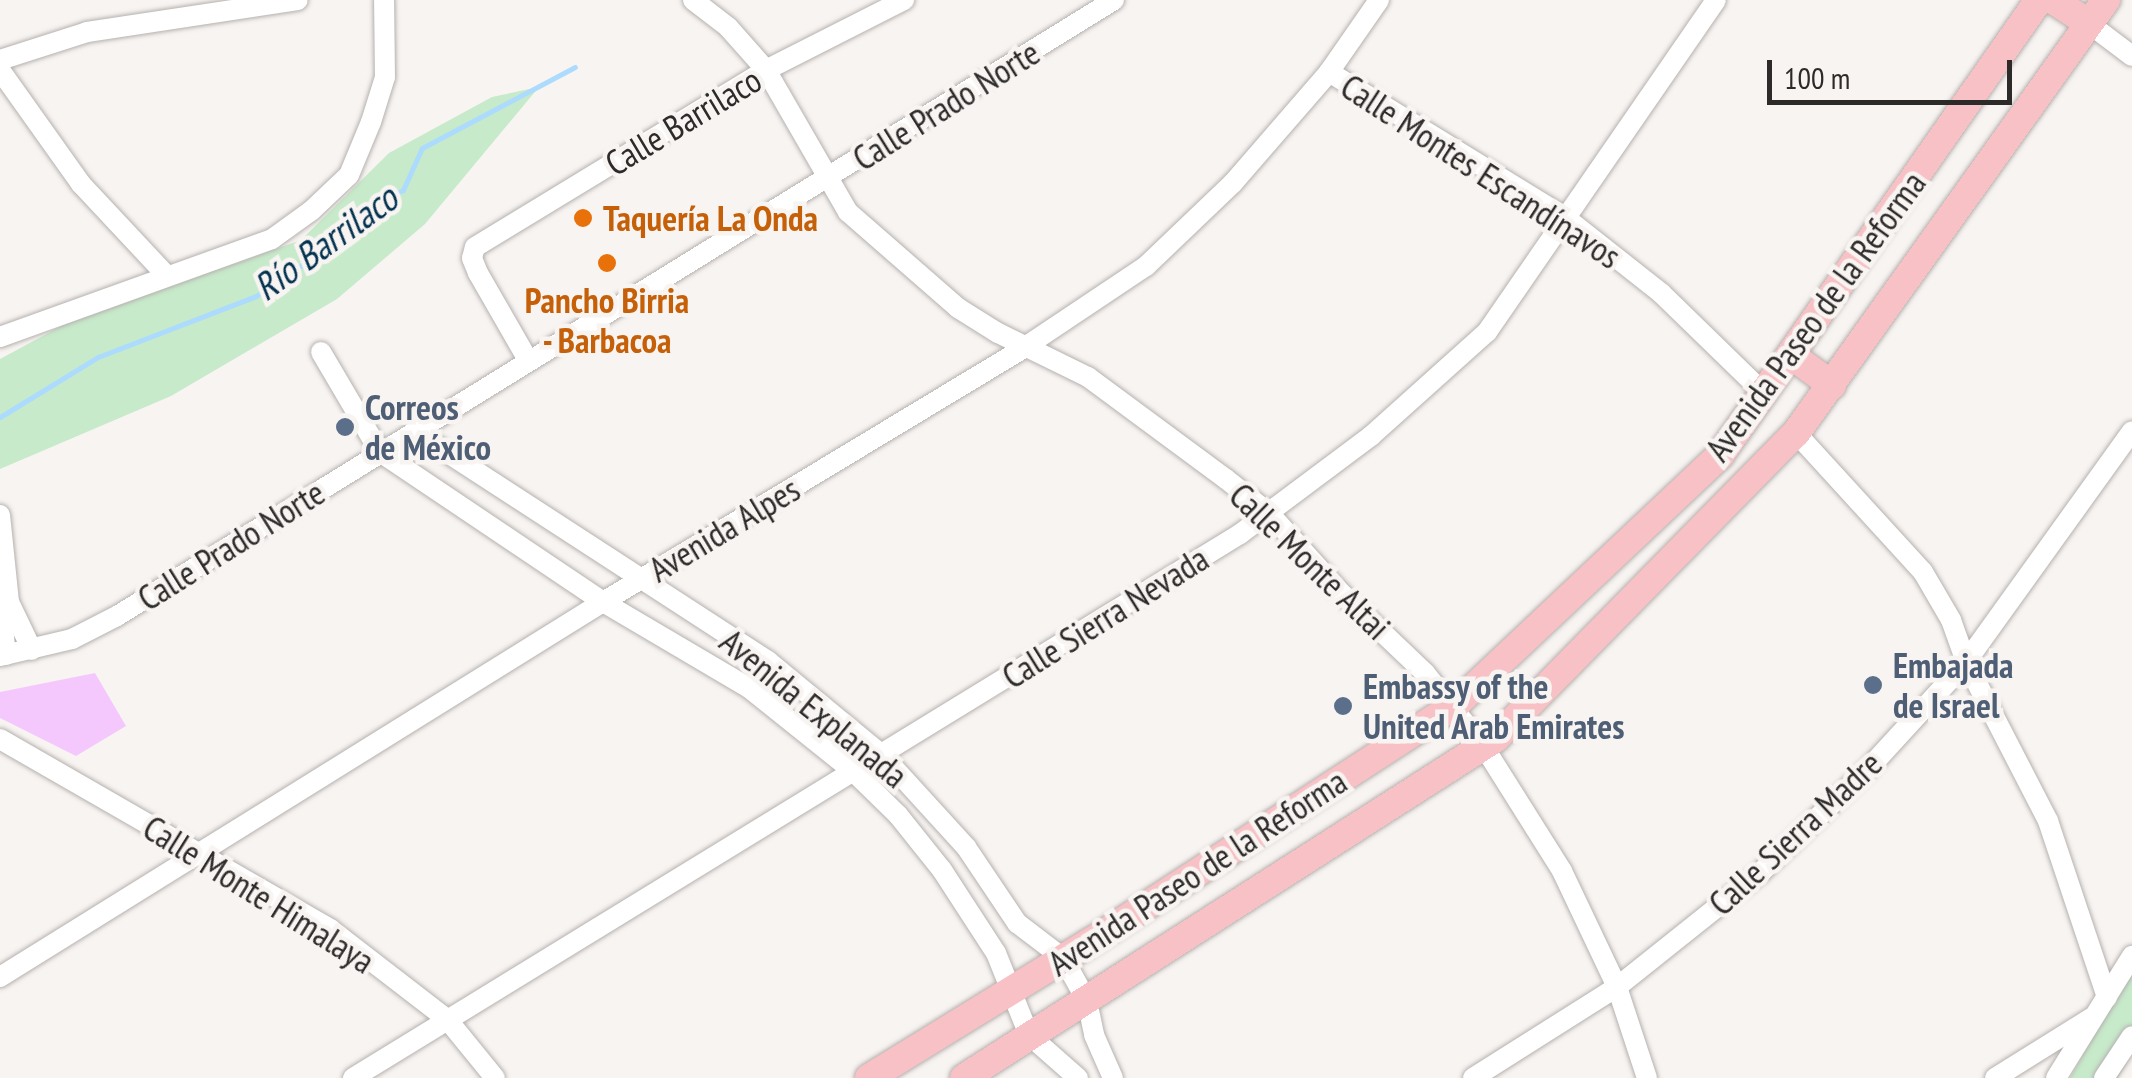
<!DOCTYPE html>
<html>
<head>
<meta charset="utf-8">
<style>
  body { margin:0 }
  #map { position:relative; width:2132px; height:1078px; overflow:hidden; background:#f8f4f2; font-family:"PT Sans Narrow",sans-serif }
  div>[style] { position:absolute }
  .green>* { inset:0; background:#c7eaca }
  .stream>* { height:5px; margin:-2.5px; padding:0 2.5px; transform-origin:2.5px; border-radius:2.5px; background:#acdbfe }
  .building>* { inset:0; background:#f5c8fd }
  .roads { filter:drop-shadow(0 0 2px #b5b1ae) drop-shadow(0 0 2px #b5b1ae) }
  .minor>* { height:20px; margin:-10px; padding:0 10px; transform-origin:10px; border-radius:10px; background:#fff }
  .major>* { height:28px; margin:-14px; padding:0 14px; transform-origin:14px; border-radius:14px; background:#f7c1c5 }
  .dots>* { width:28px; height:28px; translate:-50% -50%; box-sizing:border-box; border:5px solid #f8f4f2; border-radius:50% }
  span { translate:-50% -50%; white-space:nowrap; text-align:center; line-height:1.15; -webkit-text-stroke:9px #f8f4f2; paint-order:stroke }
  .street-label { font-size:35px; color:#2d2b2a }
  .food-label { font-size:35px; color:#c56008; font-weight:700 }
  .left { translate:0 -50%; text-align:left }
  .service-label { font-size:35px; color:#4e5e75; font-weight:700 }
  .water-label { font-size:38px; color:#02324f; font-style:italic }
  .scale { position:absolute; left:1767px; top:60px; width:245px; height:45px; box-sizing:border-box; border:5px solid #2d2b2a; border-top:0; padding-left:12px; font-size:30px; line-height:35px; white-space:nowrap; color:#2d2b2a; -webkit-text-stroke:8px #f8f4f2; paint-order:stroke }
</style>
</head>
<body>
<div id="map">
  <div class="green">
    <i style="clip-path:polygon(539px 87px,425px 224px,337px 299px,171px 396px,0 469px,0 359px,63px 325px,301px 240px,389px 153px,492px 97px)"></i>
    <i style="clip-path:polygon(2132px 968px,2132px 1054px,2118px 1078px,2070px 1078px)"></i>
  </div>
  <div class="stream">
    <i style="left:0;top:417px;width:115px;rotate:-31.5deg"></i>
    <i style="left:98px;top:357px;width:169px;rotate:-21.1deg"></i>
    <i style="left:256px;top:296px;width:120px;rotate:-34.1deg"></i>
    <i style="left:355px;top:229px;width:34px;rotate:-54deg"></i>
    <i style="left:375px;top:201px;width:30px;rotate:-21deg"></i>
    <i style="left:403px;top:190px;width:46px;rotate:-65.7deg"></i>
    <i style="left:422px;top:148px;width:173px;rotate:-27.9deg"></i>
  </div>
  <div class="building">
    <i style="clip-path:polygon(95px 673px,126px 726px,76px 756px,0 718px,0 692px)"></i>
  </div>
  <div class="roads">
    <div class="minor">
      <i style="left:693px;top:0;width:44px;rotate:37.6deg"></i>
      <i style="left:728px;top:27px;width:57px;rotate:48.5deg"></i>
      <i style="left:766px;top:70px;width:164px;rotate:60deg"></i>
      <i style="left:848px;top:212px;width:146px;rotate:41.1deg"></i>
      <i style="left:958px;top:308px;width:47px;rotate:32deg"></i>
      <i style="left:998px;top:333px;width:100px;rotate:26.1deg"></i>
      <i style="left:1088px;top:377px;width:172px;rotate:36.5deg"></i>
      <i style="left:1226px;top:479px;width:56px;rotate:38.5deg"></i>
      <i style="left:1270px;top:514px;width:108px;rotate:48deg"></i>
      <i style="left:1342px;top:594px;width:115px;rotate:43.6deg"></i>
      <i style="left:1425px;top:673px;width:95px;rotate:51.4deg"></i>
      <i style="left:1484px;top:747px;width:146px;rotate:57.8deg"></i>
      <i style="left:1562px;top:871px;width:128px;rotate:64.6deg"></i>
      <i style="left:1617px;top:987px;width:96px;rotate:71.8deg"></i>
      <i style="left:2087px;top:22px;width:56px;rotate:37.1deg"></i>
      <i style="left:0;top:60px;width:91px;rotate:-17.8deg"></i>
      <i style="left:87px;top:32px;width:213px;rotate:-8.6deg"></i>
      <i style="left:0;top:70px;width:140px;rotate:54.6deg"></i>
      <i style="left:81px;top:184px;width:126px;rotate:46.9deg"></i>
      <i style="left:1329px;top:72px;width:278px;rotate:31.6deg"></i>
      <i style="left:1566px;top:218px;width:121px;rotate:38.3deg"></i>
      <i style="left:1661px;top:293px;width:145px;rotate:44.2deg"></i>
      <i style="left:0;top:337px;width:289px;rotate:-19.8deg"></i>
      <i style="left:272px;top:239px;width:48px;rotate:-35.7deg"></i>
      <i style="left:311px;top:211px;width:52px;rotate:-43.5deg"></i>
      <i style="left:349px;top:175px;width:57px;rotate:-67.5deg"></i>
      <i style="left:371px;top:122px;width:47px;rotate:-72.7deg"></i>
      <i style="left:385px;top:77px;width:77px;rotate:-90.7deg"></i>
      <i style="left:321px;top:352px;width:116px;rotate:59.5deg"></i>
      <i style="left:380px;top:452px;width:269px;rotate:33.9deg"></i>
      <i style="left:603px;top:602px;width:169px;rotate:30.5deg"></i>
      <i style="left:749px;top:688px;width:134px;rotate:38.7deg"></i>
      <i style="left:854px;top:772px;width:62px;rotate:44.3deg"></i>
      <i style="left:898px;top:815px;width:70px;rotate:51.3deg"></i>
      <i style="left:942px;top:870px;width:99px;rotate:57deg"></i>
      <i style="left:996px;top:953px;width:88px;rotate:68.1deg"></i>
      <i style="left:1029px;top:1035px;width:65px;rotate:41.3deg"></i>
      <i style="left:528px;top:360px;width:100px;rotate:-119.9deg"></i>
      <i style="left:478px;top:273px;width:16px;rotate:-112deg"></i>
      <i style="left:472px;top:258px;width:11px;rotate:-75deg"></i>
      <i style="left:475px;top:247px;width:341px;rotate:-31.3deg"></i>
      <i style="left:766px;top:70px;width:155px;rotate:-26.9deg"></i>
      <i style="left:414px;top:431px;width:422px;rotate:33deg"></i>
      <i style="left:768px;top:661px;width:148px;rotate:39.5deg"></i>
      <i style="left:882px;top:755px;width:125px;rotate:47.6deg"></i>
      <i style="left:966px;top:847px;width:92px;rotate:56.1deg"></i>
      <i style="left:1017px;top:923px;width:58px;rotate:37.3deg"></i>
      <i style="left:1063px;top:958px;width:49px;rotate:60.8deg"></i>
      <i style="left:1087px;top:1001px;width:35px;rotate:78deg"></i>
      <i style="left:1094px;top:1035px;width:47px;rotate:66.2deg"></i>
      <i style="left:1796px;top:433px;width:188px;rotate:47.6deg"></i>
      <i style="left:1923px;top:572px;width:56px;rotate:59.7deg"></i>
      <i style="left:1951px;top:620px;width:45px;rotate:70.3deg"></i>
      <i style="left:1966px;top:662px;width:179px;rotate:62.7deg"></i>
      <i style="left:2048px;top:821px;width:186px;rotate:71.5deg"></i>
      <i style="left:0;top:515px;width:87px;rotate:84.1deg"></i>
      <i style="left:9px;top:602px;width:26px;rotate:103deg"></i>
      <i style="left:3px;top:627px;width:28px;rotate:84deg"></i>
      <i style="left:9px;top:602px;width:53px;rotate:64.4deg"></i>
      <i style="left:0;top:656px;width:74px;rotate:-13.3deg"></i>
      <i style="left:72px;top:639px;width:51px;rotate:-27.1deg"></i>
      <i style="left:117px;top:616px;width:1172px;rotate:-31.71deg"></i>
      <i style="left:0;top:739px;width:381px;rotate:29.9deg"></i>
      <i style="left:330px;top:929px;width:148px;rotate:37.6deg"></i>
      <i style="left:447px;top:1019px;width:76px;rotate:50.9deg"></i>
      <i style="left:0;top:977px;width:710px;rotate:-31.88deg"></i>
      <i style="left:603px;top:602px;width:493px;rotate:-31.1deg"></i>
      <i style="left:1025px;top:347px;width:146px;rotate:-33.8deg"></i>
      <i style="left:1146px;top:266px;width:120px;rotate:-43.7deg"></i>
      <i style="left:1233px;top:183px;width:147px;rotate:-49.1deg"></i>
      <i style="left:1329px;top:72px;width:88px;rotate:-55.2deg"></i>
      <i style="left:353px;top:1078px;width:1041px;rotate:-31.52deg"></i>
      <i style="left:1240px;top:534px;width:164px;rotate:-36.8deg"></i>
      <i style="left:1371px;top:436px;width:156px;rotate:-41.9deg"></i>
      <i style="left:1487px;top:332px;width:403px;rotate:-55.4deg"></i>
      <i style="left:1473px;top:1078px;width:170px;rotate:-32.3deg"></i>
      <i style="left:1617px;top:987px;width:184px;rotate:-38.6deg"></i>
      <i style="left:1761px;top:872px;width:150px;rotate:-43.9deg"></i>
      <i style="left:1869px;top:768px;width:144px;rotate:-47.5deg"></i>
      <i style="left:1966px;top:662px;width:284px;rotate:-54.3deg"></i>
      <i style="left:1995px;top:1078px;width:113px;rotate:-32deg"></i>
      <i style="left:2056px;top:1078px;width:144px;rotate:-58.1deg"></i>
      <i style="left:2104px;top:1078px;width:50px;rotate:-56.3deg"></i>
    </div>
    <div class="major">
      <i style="left:2053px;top:0;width:40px;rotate:32.9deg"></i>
      <i style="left:1791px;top:355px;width:51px;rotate:36.2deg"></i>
      <i style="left:869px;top:1078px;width:262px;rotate:-31.6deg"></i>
      <i style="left:1092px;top:941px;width:432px;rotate:-33deg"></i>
      <i style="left:1454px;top:706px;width:366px;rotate:-43.3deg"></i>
      <i style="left:1720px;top:455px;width:556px;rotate:-54.97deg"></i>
      <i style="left:964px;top:1078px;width:631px;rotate:-32.58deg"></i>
      <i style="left:1496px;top:738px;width:428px;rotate:-45.5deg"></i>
      <i style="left:1796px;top:433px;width:533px;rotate:-54.4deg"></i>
    </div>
  </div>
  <div class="dots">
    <i style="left:583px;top:218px;background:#e8710a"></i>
    <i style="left:607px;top:263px;background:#e8710a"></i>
    <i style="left:345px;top:427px;background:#5c6f8a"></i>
    <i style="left:1873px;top:685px;background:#5c6f8a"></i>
    <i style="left:1343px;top:706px;background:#5c6f8a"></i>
  </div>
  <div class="street-label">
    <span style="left:946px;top:105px;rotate:-32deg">Calle Prado Norte</span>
    <span style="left:683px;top:121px;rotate:-31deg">Calle Barrilaco</span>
    <span style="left:1481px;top:171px;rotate:33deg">Calle Montes Escandínavos</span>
    <span style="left:1815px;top:316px;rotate:-54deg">Avenida Paseo de la Reforma</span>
    <span style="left:724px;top:529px;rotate:-31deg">Avenida Alpes</span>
    <span style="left:231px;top:545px;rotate:-32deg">Calle Prado Norte</span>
    <span style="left:1310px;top:561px;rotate:44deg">Calle Monte Altai</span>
    <span style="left:1105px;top:617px;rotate:-32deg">Calle Sierra Nevada</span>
    <span style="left:814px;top:708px;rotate:39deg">Avenida Explanada</span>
    <span style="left:1795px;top:833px;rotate:-43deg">Calle Sierra Madre</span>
    <span style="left:1197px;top:872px;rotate:-33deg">Avenida Paseo de la Reforma</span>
    <span style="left:259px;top:894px;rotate:32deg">Calle Monte Himalaya</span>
  </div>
  <div class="food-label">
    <span class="left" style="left:603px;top:218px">Taquería La Onda</span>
    <span style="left:607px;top:320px">Pancho Birria<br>- Barbacoa</span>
  </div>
  <div class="service-label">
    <span class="left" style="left:365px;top:427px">Correos<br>de México</span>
    <span class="left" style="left:1893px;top:685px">Embajada<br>de Israel</span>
    <span class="left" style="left:1363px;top:706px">Embassy of the<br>United Arab Emirates</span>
  </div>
  <div class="water-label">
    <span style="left:325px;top:242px;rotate:-36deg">Río Barrilaco</span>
  </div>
  <div class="scale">100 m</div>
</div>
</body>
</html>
